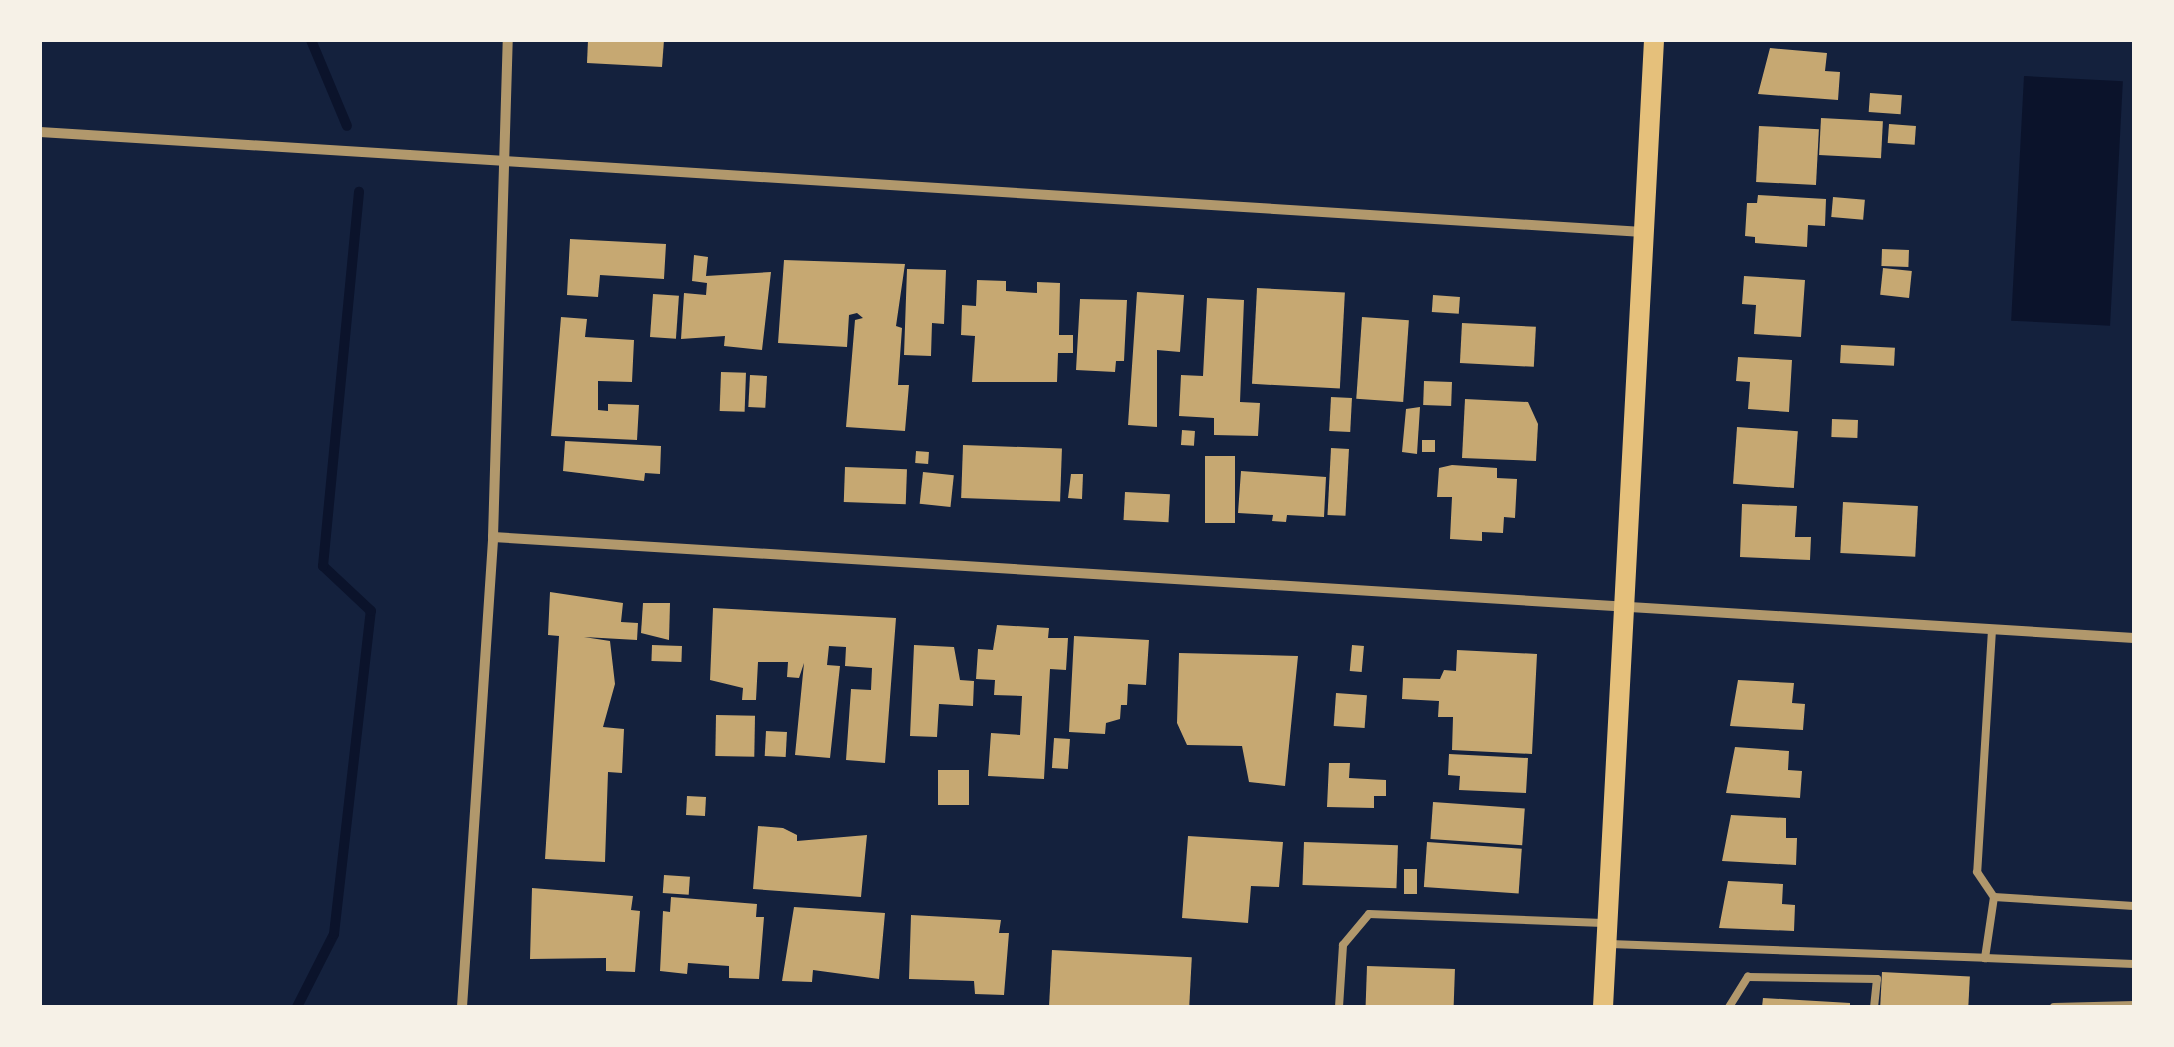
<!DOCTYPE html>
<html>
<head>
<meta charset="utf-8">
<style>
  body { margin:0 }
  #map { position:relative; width:2174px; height:1047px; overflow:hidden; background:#14213d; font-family:Barlow,sans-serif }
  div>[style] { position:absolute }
  .water>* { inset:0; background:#0b132b; transform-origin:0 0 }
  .stream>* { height:10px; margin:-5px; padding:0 5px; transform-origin:5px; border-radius:5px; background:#0b132b }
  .building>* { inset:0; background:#c6a872; transform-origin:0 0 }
  .service>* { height:8px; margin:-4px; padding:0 4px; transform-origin:4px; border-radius:4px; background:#b1986c }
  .minor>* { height:10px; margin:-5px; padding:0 5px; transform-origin:5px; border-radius:5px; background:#b1986c }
  .secondary>* { height:20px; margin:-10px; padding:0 10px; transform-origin:10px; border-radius:10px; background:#e5c07b }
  span { translate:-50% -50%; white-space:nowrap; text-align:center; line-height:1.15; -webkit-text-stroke:8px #f6f1e7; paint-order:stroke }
  .frame { position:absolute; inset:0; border:42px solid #f6f1e7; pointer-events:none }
</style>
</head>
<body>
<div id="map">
  <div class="water">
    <i style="left:2024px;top:76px;width:99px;height:245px;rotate:3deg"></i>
  </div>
  <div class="stream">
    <i style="left:311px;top:40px;width:93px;rotate:67.3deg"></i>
    <i style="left:297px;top:1007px;width:82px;rotate:-63.1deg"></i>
    <i style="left:334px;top:934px;width:325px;rotate:-83.5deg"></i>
    <i style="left:371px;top:611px;width:66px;rotate:-136.8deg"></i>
    <i style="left:323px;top:566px;width:376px;rotate:-84.5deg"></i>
  </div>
  <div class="building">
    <i style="clip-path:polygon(588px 40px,664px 40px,662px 67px,587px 63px)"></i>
    <i style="clip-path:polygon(1770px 48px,1827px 53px,1825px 71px,1840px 72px,1838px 100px,1758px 94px)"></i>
    <i style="left:1870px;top:93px;width:32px;height:19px;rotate:4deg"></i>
    <i style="left:1821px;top:118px;width:62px;height:37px;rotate:3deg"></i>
    <i style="left:1889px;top:124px;width:27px;height:19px;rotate:4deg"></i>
    <i style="left:1759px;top:126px;width:60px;height:56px;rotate:3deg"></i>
    <i style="clip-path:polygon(1758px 195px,1826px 199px,1825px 226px,1808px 225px,1807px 247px,1755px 243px,1755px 237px,1745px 236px,1747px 203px,1757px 203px)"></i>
    <i style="left:1833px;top:197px;width:32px;height:20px;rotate:5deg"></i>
    <i style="clip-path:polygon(570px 239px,666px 244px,664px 279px,600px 275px,598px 297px,567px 295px)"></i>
    <i style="left:1882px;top:249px;width:27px;height:17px;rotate:2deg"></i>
    <i style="clip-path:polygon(694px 255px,708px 257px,706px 276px,771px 272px,762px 350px,724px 346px,725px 336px,681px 339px,684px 293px,706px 295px,707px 283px,692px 281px)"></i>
    <i style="clip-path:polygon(784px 260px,905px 264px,896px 326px,902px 328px,898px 385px,909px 385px,905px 431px,846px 427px,855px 320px,863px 318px,857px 313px,849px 315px,847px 347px,778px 343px)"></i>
    <i style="left:1883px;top:268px;width:29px;height:27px;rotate:6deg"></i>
    <i style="clip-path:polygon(907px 269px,946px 270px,944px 324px,932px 323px,931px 356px,904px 355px)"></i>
    <i style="clip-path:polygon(1744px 276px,1805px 280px,1801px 337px,1754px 334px,1756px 305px,1742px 304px)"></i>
    <i style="clip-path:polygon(977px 280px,1006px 281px,1006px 291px,1021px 292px,1037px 293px,1037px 282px,1060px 283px,1059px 335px,1073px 335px,1073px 353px,1058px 353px,1057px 382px,972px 382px,975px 336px,961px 335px,962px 305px,976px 306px)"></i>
    <i style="left:1257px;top:288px;width:88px;height:96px;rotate:3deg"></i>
    <i style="clip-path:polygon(1137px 292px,1184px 295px,1180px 352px,1157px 350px,1157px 427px,1128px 425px)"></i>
    <i style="left:653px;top:294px;width:26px;height:43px;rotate:4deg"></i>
    <i style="left:1433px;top:295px;width:27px;height:17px;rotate:4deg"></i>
    <i style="clip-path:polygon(1207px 298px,1244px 300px,1240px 402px,1260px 403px,1258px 436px,1214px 435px,1214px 418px,1179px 416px,1181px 375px,1203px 376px)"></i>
    <i style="clip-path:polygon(1080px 299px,1127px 300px,1124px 361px,1116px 361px,1115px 372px,1076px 370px)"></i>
    <i style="clip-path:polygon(561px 317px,587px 319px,585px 337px,634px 340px,632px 382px,598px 381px,598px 410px,608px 411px,608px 404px,639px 405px,637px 440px,551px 436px)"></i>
    <i style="left:1362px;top:317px;width:47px;height:82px;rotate:4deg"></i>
    <i style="left:1462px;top:323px;width:74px;height:40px;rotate:3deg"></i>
    <i style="left:1841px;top:345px;width:54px;height:18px;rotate:3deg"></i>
    <i style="clip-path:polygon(1738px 357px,1792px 360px,1789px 412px,1748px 409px,1750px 382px,1736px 381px)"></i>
    <i style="left:721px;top:372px;width:25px;height:39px;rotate:2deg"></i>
    <i style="left:750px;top:375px;width:17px;height:32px;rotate:3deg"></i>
    <i style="left:1424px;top:381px;width:28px;height:24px;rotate:2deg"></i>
    <i style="left:1331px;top:397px;width:21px;height:34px;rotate:3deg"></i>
    <i style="clip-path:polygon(1465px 399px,1528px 402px,1538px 424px,1536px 461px,1462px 458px)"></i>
    <i style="clip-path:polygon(1420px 407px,1417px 454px,1402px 452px,1406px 409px)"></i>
    <i style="left:1832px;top:419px;width:26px;height:18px;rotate:2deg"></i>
    <i style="left:1737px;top:427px;width:61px;height:57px;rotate:4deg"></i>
    <i style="left:1182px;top:430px;width:13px;height:15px;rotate:4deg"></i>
    <i style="left:1422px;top:440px;width:13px;height:12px"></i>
    <i style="clip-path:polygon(565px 441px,661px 446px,660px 474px,645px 473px,644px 481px,563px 471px)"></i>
    <i style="left:963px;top:445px;width:99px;height:53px;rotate:2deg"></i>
    <i style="left:1331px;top:448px;width:18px;height:67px;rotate:3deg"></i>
    <i style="left:916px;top:451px;width:13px;height:12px;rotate:4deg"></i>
    <i style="left:1205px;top:456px;width:30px;height:67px"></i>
    <i style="clip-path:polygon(1452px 465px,1497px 468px,1497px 478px,1517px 479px,1515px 518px,1504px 517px,1503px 533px,1482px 532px,1482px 541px,1450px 539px,1452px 497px,1437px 497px,1439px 468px)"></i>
    <i style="left:845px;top:467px;width:62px;height:35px;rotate:2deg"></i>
    <i style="clip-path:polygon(1241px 471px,1326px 477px,1324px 517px,1287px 515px,1286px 522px,1272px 521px,1273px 515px,1238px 513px)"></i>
    <i style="left:923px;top:472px;width:31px;height:32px;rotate:6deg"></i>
    <i style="clip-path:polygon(1071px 474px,1083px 474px,1082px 499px,1068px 498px)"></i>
    <i style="left:1125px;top:492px;width:45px;height:28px;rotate:3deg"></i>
    <i style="left:1843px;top:502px;width:75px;height:51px;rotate:3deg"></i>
    <i style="clip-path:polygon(1742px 504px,1797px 506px,1795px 537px,1811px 537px,1810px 560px,1740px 557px)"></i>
    <i style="clip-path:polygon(550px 592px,623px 603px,621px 622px,638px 623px,637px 640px,584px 637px,610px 641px,615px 684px,603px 727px,624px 729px,622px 773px,608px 772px,605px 862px,545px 859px,559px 636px,548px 635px)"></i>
    <i style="clip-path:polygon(643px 603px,670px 603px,669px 640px,641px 633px)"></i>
    <i style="clip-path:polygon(713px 608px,896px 618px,885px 763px,846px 760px,851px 689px,871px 690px,872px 668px,845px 666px,846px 647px,829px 646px,827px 665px,840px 666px,830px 758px,795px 755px,804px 663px,799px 678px,787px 677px,788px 662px,758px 662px,756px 700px,742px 700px,743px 688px,710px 680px)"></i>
    <i style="clip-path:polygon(997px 625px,1049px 628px,1048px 638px,1068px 638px,1066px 670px,1050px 669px,1044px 779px,988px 776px,991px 733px,1020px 735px,1022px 696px,994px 695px,995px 680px,976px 679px,978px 649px,993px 650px)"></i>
    <i style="clip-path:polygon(1074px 636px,1149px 640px,1146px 685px,1128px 684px,1127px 705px,1121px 705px,1120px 719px,1106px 723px,1105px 734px,1069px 732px)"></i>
    <i style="left:652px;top:645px;width:30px;height:16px;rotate:2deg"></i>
    <i style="clip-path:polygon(914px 645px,954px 647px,960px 680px,974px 681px,973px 706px,939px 704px,937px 737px,910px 736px)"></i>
    <i style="left:1352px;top:645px;width:12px;height:26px;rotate:5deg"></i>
    <i style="clip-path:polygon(1457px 650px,1537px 654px,1532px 754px,1452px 750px,1453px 717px,1438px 717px,1439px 701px,1402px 699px,1403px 678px,1440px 679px,1444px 670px,1456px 671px)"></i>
    <i style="clip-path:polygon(1179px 653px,1298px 656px,1285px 786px,1249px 782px,1242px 746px,1187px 745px,1177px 723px)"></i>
    <i style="clip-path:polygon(1738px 680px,1794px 683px,1792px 703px,1805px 704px,1803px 730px,1730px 726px)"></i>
    <i style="left:1336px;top:693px;width:31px;height:33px;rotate:4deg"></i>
    <i style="left:716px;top:715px;width:39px;height:41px;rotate:1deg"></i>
    <i style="left:766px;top:731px;width:21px;height:25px;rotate:3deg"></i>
    <i style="left:1054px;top:738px;width:16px;height:30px;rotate:4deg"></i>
    <i style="clip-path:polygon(1735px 747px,1789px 751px,1788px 770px,1802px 771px,1800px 798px,1726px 793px)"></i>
    <i style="clip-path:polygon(1449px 754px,1528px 758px,1526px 793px,1459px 790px,1460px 776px,1448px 775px)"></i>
    <i style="clip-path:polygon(1329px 763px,1350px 763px,1349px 778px,1386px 780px,1386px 796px,1374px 796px,1374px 808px,1327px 807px)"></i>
    <i style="left:938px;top:770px;width:31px;height:35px"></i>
    <i style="left:687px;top:796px;width:19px;height:19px;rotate:3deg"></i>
    <i style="left:1433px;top:802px;width:92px;height:37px;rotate:4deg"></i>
    <i style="clip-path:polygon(1731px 815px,1786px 818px,1786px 838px,1797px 838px,1796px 865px,1722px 861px)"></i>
    <i style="clip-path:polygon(758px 826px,783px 828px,797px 835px,797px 841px,867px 835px,861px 897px,753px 889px)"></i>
    <i style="clip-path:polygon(1188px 836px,1283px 842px,1279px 887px,1251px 886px,1248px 923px,1182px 918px)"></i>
    <i style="left:1304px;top:842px;width:94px;height:43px;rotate:2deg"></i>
    <i style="left:1427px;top:842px;width:95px;height:45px;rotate:4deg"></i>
    <i style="left:1404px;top:869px;width:13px;height:25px"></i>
    <i style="left:664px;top:875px;width:26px;height:18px;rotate:4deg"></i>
    <i style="clip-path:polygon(1728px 881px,1783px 884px,1782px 904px,1795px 905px,1794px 931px,1719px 928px)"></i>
    <i style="clip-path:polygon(532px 888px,633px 896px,631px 910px,640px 911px,635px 972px,606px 971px,606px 958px,530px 959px)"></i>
    <i style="clip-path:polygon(671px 897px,757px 904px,756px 917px,764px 917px,759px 979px,729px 978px,729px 966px,688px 963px,687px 974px,660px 971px,663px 911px,670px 912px)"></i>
    <i style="clip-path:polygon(794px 907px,885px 913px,879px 979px,813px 970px,812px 982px,782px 981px)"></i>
    <i style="clip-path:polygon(911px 915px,1001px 920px,999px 933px,1009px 933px,1004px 995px,975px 994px,974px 981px,909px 979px)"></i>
    <i style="left:1052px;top:950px;width:140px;height:55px;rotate:3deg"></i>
    <i style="left:1367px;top:966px;width:88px;height:41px;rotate:2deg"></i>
    <i style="left:1882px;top:972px;width:88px;height:34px;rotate:3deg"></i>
    <i style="clip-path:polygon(1763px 998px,1850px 1003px,1850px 1007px,1762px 1007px)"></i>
  </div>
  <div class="service">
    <i style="left:1992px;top:630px;width:242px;rotate:93.5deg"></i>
    <i style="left:1977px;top:872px;width:30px;rotate:56deg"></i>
    <i style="left:1994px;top:897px;width:62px;rotate:98.4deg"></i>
    <i style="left:1985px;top:958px;width:149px;rotate:2.3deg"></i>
    <i style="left:1994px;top:897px;width:140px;rotate:3.7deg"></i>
    <i style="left:1610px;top:944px;width:375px;rotate:2.1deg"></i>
    <i style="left:1339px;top:1007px;width:62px;rotate:-86.3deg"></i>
    <i style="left:1343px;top:945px;width:40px;rotate:-50deg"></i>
    <i style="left:1369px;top:914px;width:234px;rotate:2.2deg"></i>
    <i style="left:1729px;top:1007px;width:36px;rotate:-58deg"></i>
    <i style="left:1748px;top:977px;width:129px;rotate:0.9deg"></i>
    <i style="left:1877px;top:979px;width:28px;rotate:96deg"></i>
    <i style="left:2054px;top:1007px;width:80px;rotate:-1.4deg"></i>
  </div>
  <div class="minor">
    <i style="left:40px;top:132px;width:1606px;rotate:3.57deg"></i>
    <i style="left:493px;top:537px;width:1644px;rotate:3.52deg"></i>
    <i style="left:462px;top:1007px;width:471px;rotate:-86.2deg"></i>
    <i style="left:493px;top:537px;width:497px;rotate:-88.3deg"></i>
  </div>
  <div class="secondary">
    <i style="left:1603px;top:1007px;width:968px;rotate:-86.98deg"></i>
  </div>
  <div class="frame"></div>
</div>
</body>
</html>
